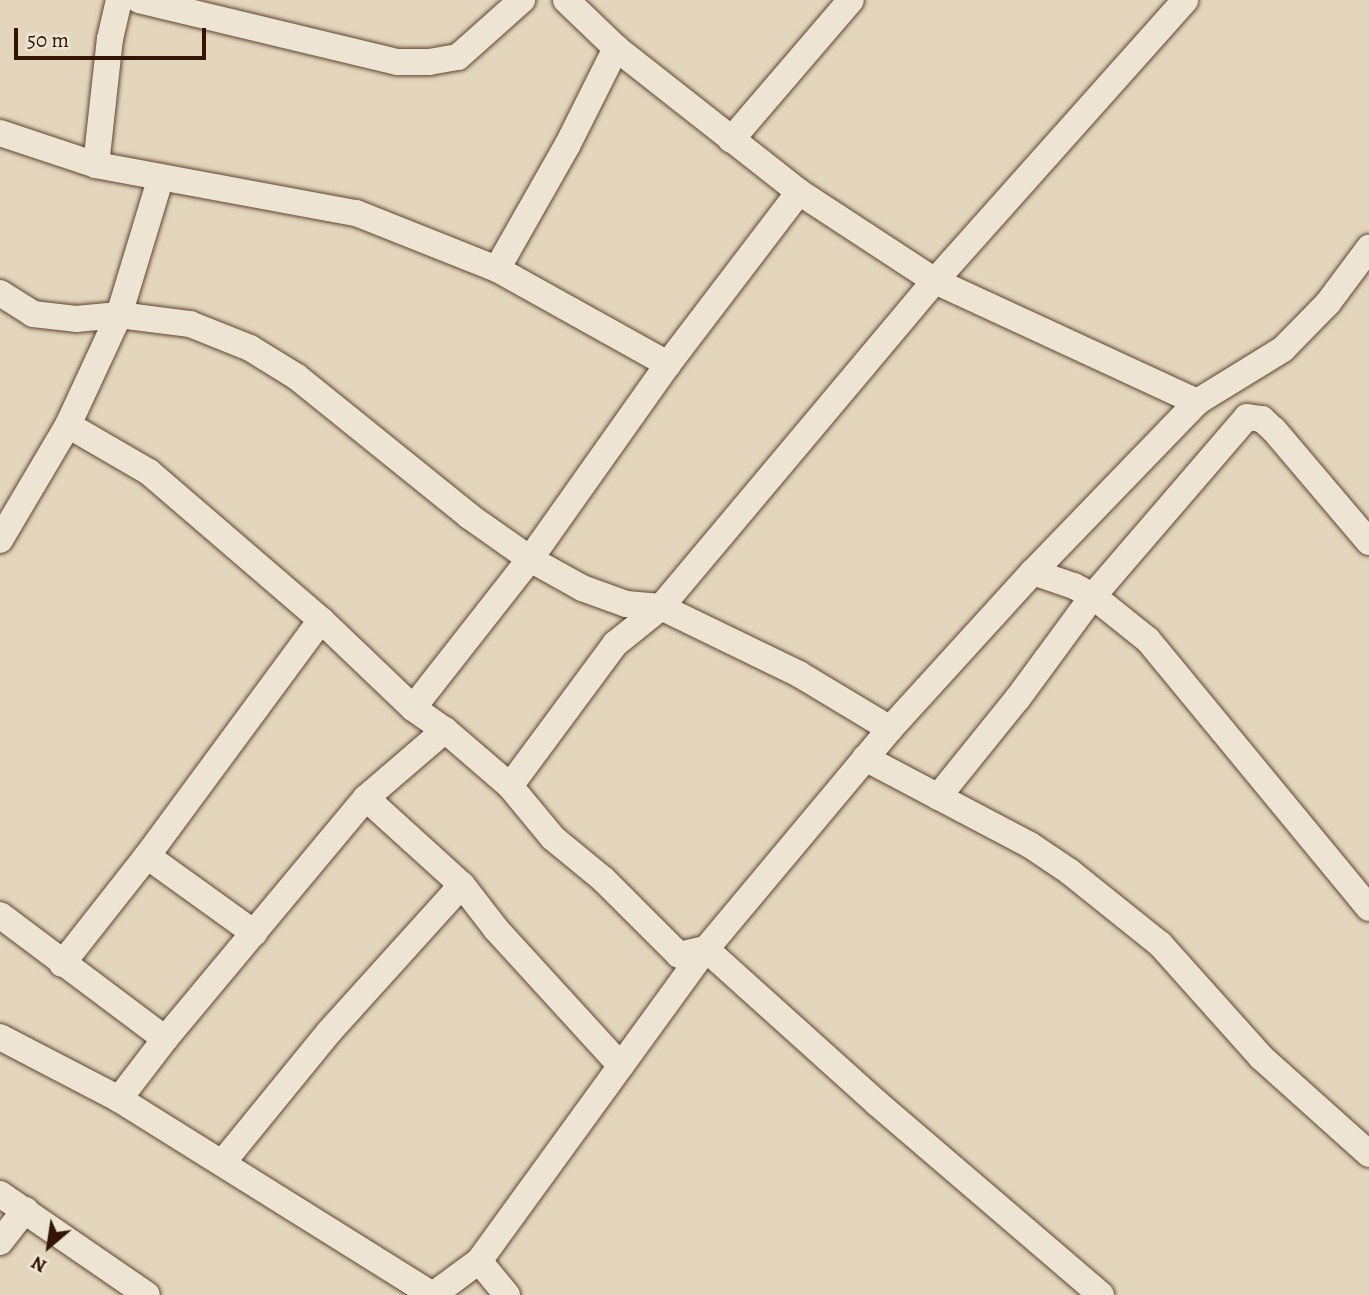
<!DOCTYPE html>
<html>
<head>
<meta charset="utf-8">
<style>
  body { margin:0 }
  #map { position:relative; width:1369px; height:1295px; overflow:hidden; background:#e4d6bd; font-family:Alegreya,serif }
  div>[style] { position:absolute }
  .roads { filter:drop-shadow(0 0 2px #5e4532) drop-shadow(0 0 2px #5e4532) }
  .minor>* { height:26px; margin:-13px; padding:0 13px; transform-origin:13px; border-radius:13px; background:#ede4d4 }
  span { translate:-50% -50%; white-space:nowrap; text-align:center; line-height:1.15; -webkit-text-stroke:7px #ede4d4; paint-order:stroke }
  .north { position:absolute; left:14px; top:1211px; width:70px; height:70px; -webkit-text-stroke:5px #ede4d4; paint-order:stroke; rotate:209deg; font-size:19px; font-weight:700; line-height:28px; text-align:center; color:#321504 }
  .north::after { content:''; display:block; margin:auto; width:24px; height:32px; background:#321504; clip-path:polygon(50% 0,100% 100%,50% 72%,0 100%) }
  .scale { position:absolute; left:14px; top:28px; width:192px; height:32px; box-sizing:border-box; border:4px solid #321504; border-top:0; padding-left:9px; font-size:21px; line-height:24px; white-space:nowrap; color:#321504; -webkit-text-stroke:5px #ede4d4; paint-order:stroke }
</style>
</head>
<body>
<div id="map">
  <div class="roads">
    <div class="minor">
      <i style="left:139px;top:0;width:266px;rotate:13.5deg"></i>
      <i style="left:398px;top:62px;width:31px"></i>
      <i style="left:429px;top:62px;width:29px;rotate:-10deg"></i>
      <i style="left:458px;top:57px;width:86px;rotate:-41.7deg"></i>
      <i style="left:566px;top:0;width:69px;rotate:43.8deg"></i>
      <i style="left:616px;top:48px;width:233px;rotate:38.2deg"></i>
      <i style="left:799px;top:192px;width:163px;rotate:33.2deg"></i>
      <i style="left:935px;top:281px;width:289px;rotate:24.8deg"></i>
      <i style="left:0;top:133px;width:101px;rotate:18.4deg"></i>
      <i style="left:96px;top:165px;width:264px;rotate:10.5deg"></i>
      <i style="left:356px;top:213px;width:152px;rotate:21.7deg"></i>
      <i style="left:497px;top:269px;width:196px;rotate:29.1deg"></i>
      <i style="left:731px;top:140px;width:184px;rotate:-49.4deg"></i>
      <i style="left:96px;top:165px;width:127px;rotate:-83.7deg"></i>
      <i style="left:110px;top:39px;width:40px;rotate:-77deg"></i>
      <i style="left:497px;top:269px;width:142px;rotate:-60.4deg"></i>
      <i style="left:567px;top:146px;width:110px;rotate:-63.4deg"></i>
      <i style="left:0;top:293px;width:39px;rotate:32deg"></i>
      <i style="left:33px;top:314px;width:43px;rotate:6.6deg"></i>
      <i style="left:76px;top:319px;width:43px;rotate:-5.3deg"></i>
      <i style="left:119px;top:315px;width:72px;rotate:7.2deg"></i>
      <i style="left:190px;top:324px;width:65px;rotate:21.8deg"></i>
      <i style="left:250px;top:348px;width:55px;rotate:31.7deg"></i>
      <i style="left:297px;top:377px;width:221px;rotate:38.9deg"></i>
      <i style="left:469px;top:516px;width:75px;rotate:35.2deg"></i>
      <i style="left:530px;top:559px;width:60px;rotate:29.1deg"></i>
      <i style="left:582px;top:588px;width:47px;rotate:20deg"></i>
      <i style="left:626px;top:604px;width:35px;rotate:5deg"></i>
      <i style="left:661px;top:607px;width:153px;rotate:25.9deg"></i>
      <i style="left:799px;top:674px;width:106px;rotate:31.1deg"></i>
      <i style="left:68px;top:425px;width:94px;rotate:30.1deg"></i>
      <i style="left:149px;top:472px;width:227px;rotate:40.7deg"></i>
      <i style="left:321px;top:620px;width:127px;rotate:43.7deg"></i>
      <i style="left:413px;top:708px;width:39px;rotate:35deg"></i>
      <i style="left:445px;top:730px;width:86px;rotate:40.7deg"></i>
      <i style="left:510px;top:786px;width:67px;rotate:50.4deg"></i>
      <i style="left:553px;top:838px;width:65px;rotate:39.4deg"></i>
      <i style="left:603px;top:879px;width:107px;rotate:45deg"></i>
      <i style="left:679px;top:955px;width:28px;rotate:-13deg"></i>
      <i style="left:0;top:540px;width:134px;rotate:-59.4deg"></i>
      <i style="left:68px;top:425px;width:121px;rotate:-65.1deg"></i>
      <i style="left:119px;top:315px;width:144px;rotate:-73.1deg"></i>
      <i style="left:1033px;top:572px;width:43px;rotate:18.9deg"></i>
      <i style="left:1074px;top:586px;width:21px;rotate:28deg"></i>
      <i style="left:1093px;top:596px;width:70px;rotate:38.7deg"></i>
      <i style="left:1148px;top:640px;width:347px;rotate:50.5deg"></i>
      <i style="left:413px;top:708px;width:189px;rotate:-51.9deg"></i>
      <i style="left:530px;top:559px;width:239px;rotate:-54.7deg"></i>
      <i style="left:668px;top:364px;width:216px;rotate:-52.7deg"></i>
      <i style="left:865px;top:758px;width:187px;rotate:27.8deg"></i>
      <i style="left:1030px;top:845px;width:48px;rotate:34deg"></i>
      <i style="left:1070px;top:872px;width:115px;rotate:38.7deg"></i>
      <i style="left:1160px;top:944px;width:152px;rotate:48.2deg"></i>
      <i style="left:1261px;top:1057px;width:145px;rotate:41.9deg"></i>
      <i style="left:510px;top:786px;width:177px;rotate:-53.5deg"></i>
      <i style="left:615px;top:644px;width:59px;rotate:-38.8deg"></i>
      <i style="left:661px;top:607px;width:426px;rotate:-50deg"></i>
      <i style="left:935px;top:281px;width:376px;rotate:-48.3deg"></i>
      <i style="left:938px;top:797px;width:127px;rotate:-51.1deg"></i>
      <i style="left:1018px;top:698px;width:127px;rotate:-53.7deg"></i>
      <i style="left:1093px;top:596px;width:236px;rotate:-49.3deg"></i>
      <i style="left:1247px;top:417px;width:15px;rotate:8deg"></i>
      <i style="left:1262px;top:419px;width:16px;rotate:43deg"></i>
      <i style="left:1274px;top:430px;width:147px;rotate:49.7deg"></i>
      <i style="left:366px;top:798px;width:130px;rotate:42.2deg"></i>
      <i style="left:462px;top:885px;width:56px;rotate:52.3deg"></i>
      <i style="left:496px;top:929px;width:185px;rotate:47.6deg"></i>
      <i style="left:147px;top:856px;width:132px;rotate:35.7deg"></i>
      <i style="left:0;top:915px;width:206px;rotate:36.9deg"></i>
      <i style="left:706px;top:949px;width:230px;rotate:42deg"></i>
      <i style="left:877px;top:1103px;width:295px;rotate:40.6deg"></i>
      <i style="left:62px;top:964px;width:137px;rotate:-51.8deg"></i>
      <i style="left:147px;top:856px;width:293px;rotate:-53.6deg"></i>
      <i style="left:0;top:1037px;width:134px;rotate:27.5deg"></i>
      <i style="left:119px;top:1099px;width:370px;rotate:32deg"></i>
      <i style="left:119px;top:1099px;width:76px;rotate:-52.5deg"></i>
      <i style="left:165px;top:1039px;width:314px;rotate:-50.2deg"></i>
      <i style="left:366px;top:798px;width:104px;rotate:-40.7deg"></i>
      <i style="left:223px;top:1162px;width:168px;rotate:-50.8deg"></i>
      <i style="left:329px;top:1032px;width:198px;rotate:-47.9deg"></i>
      <i style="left:0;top:1194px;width:178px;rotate:34.5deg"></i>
      <i style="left:0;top:1242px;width:41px;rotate:-52deg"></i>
      <i style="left:479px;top:1261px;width:44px;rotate:50.5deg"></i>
      <i style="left:433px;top:1295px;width:57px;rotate:-36.5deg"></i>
      <i style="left:479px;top:1261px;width:386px;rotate:-54deg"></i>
      <i style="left:706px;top:949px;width:287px;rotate:-50.1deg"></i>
      <i style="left:890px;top:729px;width:212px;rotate:-47.7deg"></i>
      <i style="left:1033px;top:572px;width:236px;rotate:-46deg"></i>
      <i style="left:1197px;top:402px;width:101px;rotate:-31.6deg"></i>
      <i style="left:1283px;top:349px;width:64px;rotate:-45.6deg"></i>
      <i style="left:1328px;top:303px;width:69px;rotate:-53.3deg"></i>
    </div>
  </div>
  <div class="north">N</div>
  <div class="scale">50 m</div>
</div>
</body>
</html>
